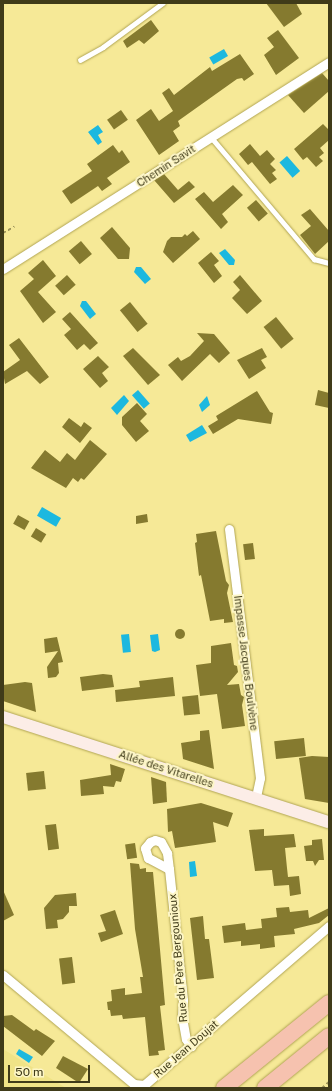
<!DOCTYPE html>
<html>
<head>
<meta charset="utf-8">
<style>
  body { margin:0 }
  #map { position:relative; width:332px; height:1091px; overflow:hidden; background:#f6e997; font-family:"Public Sans",sans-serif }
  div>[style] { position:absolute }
  .built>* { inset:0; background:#f0e387 }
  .water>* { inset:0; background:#1cb8df; transform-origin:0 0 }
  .building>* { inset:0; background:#857a2f; transform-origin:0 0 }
  .round { border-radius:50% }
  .path>* { height:2px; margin-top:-1px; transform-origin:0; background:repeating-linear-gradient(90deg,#9d9459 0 3px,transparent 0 6px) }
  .roads { filter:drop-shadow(0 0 1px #b1a554) drop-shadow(0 0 1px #b1a554) }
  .service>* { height:4.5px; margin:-2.25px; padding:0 2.25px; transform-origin:2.25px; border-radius:2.25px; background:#fff }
  .minor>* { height:9px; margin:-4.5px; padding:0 4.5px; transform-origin:4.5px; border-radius:4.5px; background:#fff }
  .secondary>* { height:12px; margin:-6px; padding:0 6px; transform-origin:6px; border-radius:6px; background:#fcede7 }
  .motorway>* { height:16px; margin:-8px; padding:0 8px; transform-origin:8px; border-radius:8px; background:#f6c2af }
  span { translate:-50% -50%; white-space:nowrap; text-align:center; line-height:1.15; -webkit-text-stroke:4px #fdf6c6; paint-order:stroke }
  .street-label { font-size:11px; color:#403b19 }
  .frame { position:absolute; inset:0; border:4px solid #403b19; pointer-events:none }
  .scale { position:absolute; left:8px; top:1065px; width:82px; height:18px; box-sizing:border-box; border:2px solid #403b19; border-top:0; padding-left:5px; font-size:12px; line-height:14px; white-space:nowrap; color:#403b19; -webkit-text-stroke:3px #fdf6c6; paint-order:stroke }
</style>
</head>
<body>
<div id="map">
  <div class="built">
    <i style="clip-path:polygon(3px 1049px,66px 1088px,3px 1088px)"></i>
  </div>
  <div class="water">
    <i style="left:224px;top:49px;width:8px;height:17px;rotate:60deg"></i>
    <i style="clip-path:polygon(98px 125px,103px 132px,98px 135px,102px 142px,98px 145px,88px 132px)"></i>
    <i style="left:287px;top:156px;width:20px;height:10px;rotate:49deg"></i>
    <i style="clip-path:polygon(225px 249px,235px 260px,234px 265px,229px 265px,219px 253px)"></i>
    <i style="clip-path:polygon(136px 267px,141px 267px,151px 279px,145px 284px,134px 272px)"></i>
    <i style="clip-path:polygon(82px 301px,86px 301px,96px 314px,90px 319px,80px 306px)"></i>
    <i style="left:138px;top:390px;width:18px;height:8px;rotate:49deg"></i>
    <i style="clip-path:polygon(124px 395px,129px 401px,117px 415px,111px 408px)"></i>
    <i style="clip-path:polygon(207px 396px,210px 405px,202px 412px,199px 405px)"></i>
    <i style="clip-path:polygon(202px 425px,207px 433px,190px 442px,186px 435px)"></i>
    <i style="left:42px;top:507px;width:22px;height:10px;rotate:30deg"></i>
    <i style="left:129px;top:634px;width:18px;height:8px;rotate:84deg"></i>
    <i style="clip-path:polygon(158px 634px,160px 650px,155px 652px,152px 651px,150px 635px)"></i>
    <i style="clip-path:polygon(195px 861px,197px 876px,190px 877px,189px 862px)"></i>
    <i style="clip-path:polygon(19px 1049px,33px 1057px,29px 1063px,16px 1054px)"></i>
  </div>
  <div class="building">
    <i style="clip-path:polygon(266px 3px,296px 3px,302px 14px,284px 27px)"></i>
    <i style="clip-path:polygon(151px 20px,159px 31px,144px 44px,139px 40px,127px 48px,123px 41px)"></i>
    <i style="clip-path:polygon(278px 30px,299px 58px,276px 75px,264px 55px,274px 47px,267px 38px)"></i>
    <i style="clip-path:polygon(240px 54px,254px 74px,244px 81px,242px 78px,237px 79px,178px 121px,180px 126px,173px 131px,179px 141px,159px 155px,136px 120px,151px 109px,159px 121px,173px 111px,162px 93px,169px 88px,174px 95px,210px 67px,212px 71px)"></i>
    <i style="clip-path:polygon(322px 73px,329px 81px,329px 91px,304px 113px,288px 95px)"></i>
    <i style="left:121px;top:110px;width:12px;height:17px;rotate:55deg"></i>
    <i style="clip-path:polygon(323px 124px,329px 130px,329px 140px,320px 148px,324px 153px,319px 157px,323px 161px,316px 167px,307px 157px,303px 160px,294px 149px)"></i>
    <i style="clip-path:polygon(250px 144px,260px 156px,267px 150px,275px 159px,270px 164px,276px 170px,272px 173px,277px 179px,270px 184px,252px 162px,248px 165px,239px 154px)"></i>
    <i style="clip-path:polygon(113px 145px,119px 153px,122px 150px,130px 162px,107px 178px,112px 184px,102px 191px,98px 186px,71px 204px,62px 191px,92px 171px,87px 164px)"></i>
    <i style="clip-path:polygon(164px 174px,178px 190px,189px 181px,195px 187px,174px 203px,154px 180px)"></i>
    <i style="clip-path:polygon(233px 185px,243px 195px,222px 214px,228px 222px,221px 229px,195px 199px,204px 192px,213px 202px)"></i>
    <i style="left:256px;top:200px;width:18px;height:12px;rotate:49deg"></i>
    <i style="clip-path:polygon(310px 209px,329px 231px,329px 241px,315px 254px,300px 235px,311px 226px,301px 215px)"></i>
    <i style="clip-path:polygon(112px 227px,130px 248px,129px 259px,118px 259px,100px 238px)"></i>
    <i style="clip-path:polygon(193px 231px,200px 239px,173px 263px,163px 252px,167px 241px,171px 237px,182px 237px,185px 234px,187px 236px)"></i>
    <i style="left:81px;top:241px;width:17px;height:16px;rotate:50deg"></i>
    <i style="clip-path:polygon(211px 252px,219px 261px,214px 265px,222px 276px,214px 283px,198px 263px)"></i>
    <i style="clip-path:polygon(43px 260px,56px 276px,38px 292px,56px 312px,43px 323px,20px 291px,34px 279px,28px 273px)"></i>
    <i style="left:67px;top:275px;width:13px;height:16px;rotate:48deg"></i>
    <i style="clip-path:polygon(240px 275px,262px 301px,247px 314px,232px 298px,240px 290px,233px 282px)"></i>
    <i style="left:130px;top:302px;width:28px;height:13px;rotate:51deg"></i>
    <i style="clip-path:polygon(70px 312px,98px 343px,90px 350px,84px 344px,77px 350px,64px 335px,71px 329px,62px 319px)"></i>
    <i style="left:276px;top:317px;width:28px;height:16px;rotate:51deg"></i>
    <i style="clip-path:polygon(197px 333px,214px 334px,230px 353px,219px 363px,210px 354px,182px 381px,168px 365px,178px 357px,181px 361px,190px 356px,204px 341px)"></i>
    <i style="clip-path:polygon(19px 338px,49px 377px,40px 384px,27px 371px,5px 384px,3px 372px,20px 360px,9px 345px)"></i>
    <i style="clip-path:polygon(133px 348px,160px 375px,148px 385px,123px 356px)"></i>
    <i style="clip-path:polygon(262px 348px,267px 357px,261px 360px,266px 368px,249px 379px,237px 360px)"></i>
    <i style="clip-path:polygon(98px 356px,109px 367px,102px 373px,108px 381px,100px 388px,83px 369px)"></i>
    <i style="clip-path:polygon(318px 390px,329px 393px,329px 408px,315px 405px)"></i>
    <i style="clip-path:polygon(257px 391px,270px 412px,273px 413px,271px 424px,238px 419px,213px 434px,208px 426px,218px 420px,216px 416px)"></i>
    <i style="clip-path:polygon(137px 403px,147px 414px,140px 421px,149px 431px,136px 442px,122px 425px,122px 417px)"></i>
    <i style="clip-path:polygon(69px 418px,81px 427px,84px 422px,92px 428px,80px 443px,62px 427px)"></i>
    <i style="clip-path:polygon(90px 440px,107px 454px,84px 480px,81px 478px,78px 482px,73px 478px,66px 488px,31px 468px,45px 450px,60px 462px,67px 453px,75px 460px)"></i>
    <i style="clip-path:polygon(147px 514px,148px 522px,136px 524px,136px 516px)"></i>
    <i style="left:18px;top:515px;width:13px;height:10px;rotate:29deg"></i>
    <i style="left:36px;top:528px;width:12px;height:10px;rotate:31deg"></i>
    <i style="clip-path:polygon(216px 531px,226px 581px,229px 585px,227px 593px,233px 622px,224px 623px,224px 619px,210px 621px,201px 575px,199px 576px,195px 543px,197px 542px,196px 534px)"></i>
    <i style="left:253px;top:543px;width:16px;height:10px;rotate:83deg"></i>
    <i class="round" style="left:175px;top:629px;width:10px;height:10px"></i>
    <i style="clip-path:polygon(57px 637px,63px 662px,58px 663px,59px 673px,56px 677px,48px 678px,47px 667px,58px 651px,45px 653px,44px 639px)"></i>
    <i style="clip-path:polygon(231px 643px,234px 665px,237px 666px,238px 672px,227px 685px,239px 684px,241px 695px,244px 697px,242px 705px,245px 726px,222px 729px,217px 694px,200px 696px,196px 665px,211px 663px,211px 646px)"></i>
    <i style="clip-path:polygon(103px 674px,112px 675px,114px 687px,82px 691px,80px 677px)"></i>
    <i style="clip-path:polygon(173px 677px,175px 696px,116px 702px,115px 690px,140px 687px,139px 681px)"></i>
    <i style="clip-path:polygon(25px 682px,32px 683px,36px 712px,3px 701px,3px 685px)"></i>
    <i style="left:198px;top:695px;width:19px;height:16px;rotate:84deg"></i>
    <i style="clip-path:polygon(209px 730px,214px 769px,183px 759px,182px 750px,181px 743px,200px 740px,200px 731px)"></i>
    <i style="left:304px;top:738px;width:18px;height:30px;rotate:84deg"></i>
    <i style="clip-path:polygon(312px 756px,329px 757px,329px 803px,305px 799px,299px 758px)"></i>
    <i style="clip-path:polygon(110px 764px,125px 769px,121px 782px,116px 781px,114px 787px,103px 786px,104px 794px,81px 796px,80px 780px,111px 775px)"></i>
    <i style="left:44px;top:771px;width:18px;height:18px;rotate:84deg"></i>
    <i style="clip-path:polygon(151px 777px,166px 782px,167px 802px,153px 804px)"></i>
    <i style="clip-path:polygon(201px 803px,233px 813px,228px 827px,213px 822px,216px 842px,175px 848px,172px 831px,168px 832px,167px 809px)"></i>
    <i style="left:56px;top:824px;width:25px;height:11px;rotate:83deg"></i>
    <i style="clip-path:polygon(264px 829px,264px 836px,294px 834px,296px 847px,285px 848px,287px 868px,288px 877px,299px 876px,301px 894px,290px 896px,289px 885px,274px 886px,272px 870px,255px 871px,249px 830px)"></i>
    <i style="clip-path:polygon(322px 839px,324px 860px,319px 860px,315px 866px,313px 861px,306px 861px,304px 846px,312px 845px,312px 840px)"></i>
    <i style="left:135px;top:843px;width:15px;height:10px;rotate:82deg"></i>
    <i style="clip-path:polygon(130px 863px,139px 864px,140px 869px,146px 868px,146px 872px,153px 872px,165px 1005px,160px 1006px,165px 1050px,158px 1051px,159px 1055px,149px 1056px,145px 1017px,123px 1019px,122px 1015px,111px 1016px,110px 1010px,108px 1010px,107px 1002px,112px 1001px,111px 990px,125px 988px,125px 995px,142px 993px,140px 977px,143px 977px,135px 929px)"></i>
    <i style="clip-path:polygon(3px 890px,14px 915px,3px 921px)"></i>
    <i style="clip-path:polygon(76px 893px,77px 906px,69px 906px,69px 912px,63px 919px,57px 920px,58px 928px,46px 929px,44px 908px,55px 895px)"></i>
    <i style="clip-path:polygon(289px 907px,290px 912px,308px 910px,309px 918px,329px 908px,329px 915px,319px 923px,294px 929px,295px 934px,274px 936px,275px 947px,260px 949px,260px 944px,241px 946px,241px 941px,224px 943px,222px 926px,245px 923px,246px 930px,262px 928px,261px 919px,277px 917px,276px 908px)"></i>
    <i style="clip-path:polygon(115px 910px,123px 934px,101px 942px,98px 933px,106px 931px,100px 915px)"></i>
    <i style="clip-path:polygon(203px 916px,205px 939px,209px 939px,214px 978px,197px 980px,190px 918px)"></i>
    <i style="left:72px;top:957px;width:26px;height:13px;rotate:83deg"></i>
    <i style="clip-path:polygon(12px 1015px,34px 1031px,36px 1029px,55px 1041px,42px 1056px,3px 1026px,3px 1016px)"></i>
    <i style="clip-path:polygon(63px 1056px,88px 1069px,79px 1083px,56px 1068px)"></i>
  </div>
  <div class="path">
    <i style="left:3px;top:233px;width:13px;rotate:-29deg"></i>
    <i style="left:322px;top:1088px;width:9px;rotate:-41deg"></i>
  </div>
  <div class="roads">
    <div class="service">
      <i style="left:80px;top:60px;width:26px;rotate:-29deg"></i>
      <i style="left:103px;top:47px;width:74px;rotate:-36.3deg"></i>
      <i style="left:211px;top:137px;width:160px;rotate:49.8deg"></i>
      <i style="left:314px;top:259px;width:16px;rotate:15deg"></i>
    </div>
    <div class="minor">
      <i style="left:3px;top:269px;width:386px;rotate:-32.4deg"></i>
      <i style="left:229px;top:529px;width:251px;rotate:82.9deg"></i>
      <i style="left:260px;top:778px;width:19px;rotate:102deg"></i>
      <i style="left:169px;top:869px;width:24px;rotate:-152deg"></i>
      <i style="left:148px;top:858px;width:10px;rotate:-107deg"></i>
      <i style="left:145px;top:848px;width:8px;rotate:-50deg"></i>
      <i style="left:150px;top:842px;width:5px;rotate:-22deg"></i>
      <i style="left:155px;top:840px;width:6px;rotate:18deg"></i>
      <i style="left:161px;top:842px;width:13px;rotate:61deg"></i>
      <i style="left:167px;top:853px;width:16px;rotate:83deg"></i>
      <i style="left:169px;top:869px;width:132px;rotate:83.9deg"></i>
      <i style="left:183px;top:1000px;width:17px;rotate:93deg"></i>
      <i style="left:182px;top:1017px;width:22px;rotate:80deg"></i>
      <i style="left:186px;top:1039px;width:9px;rotate:54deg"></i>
      <i style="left:3px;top:975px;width:170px;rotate:39.8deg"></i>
      <i style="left:134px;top:1084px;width:10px;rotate:6deg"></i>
      <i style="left:144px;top:1085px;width:244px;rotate:-40.7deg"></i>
    </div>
    <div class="secondary">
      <i style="left:3px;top:717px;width:342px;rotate:17.9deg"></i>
    </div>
    <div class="motorway">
      <i style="left:224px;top:1088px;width:135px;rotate:-39deg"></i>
      <i style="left:265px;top:1088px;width:82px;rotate:-39.1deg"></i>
    </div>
  </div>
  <div class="street-label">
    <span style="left:166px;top:166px;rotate:-33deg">Chemin Savit</span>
    <span style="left:246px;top:663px;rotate:83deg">Impasse Jacques Boulvène</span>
    <span style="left:166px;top:769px;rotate:18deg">Allée des Vitarelles</span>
    <span style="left:178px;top:958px;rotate:-95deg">Rue du Père Bergounioux</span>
    <span style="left:186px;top:1049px;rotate:-41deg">Rue Jean Doujat</span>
  </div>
  <div class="frame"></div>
  <div class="scale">50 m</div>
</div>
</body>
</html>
